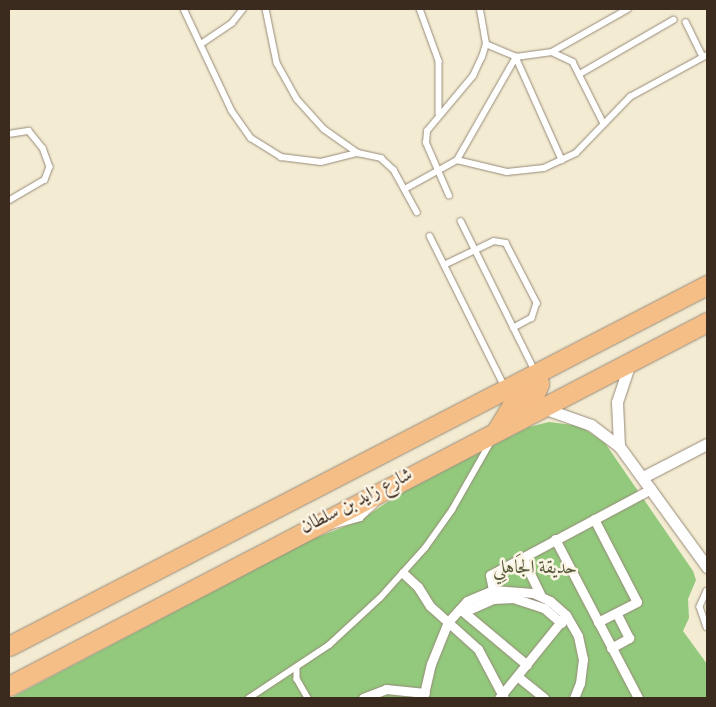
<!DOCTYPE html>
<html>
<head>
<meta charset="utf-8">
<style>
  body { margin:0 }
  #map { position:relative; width:716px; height:707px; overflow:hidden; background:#f3ebd2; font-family:Vollkorn,Amiri,serif }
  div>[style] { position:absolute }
  .green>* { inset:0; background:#92c97c }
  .roads { filter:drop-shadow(0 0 1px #978a78) drop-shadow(0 0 1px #978a78) }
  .service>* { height:5.5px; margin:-2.75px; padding:0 2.75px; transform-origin:2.75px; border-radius:2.75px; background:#fff }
  .pedestrian>* { height:9px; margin:-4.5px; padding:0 4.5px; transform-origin:4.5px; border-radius:4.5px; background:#fff }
  .minor>* { height:11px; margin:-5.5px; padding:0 5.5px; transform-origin:5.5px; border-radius:5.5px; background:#fff }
  .trunk>* { height:19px; margin:-9.5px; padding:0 9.5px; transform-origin:9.5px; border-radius:9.5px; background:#f6be87 }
  span { translate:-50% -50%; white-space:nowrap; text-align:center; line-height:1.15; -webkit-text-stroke:5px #fcf5e5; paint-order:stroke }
  .street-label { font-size:19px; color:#3b2a1e }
  .park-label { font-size:19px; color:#555a3a }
  .frame { position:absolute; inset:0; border:10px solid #3b2a1e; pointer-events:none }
</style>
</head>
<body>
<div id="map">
  <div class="green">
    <i style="clip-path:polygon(549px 422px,580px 426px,605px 443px,693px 571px,696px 580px,688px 599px,689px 618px,683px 631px,707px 664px,707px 698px,11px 698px,315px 538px,359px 521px,398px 495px,529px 427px)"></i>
  </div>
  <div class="roads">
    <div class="service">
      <i style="left:184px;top:9px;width:113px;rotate:64.8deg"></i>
      <i style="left:232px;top:111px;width:33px;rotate:55deg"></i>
      <i style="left:251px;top:138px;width:36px;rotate:32deg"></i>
      <i style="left:281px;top:157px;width:40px;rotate:7.1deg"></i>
      <i style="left:321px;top:162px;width:38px;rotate:-14deg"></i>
      <i style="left:358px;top:153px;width:24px;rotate:12deg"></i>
      <i style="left:381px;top:158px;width:18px;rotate:43deg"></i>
      <i style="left:394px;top:170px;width:48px;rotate:61.3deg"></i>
      <i style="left:266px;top:9px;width:55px;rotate:78.5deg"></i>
      <i style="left:277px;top:63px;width:41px;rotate:60.9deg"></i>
      <i style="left:297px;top:99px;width:40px;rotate:48deg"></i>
      <i style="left:324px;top:129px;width:42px;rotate:35.2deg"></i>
      <i style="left:420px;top:9px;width:55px;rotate:69.9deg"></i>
      <i style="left:439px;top:61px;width:52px;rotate:90deg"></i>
      <i style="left:686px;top:22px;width:39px;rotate:64deg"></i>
      <i style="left:201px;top:44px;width:37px;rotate:-34deg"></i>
      <i style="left:232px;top:23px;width:18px;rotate:-52deg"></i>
      <i style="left:486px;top:44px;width:33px;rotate:23deg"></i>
      <i style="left:516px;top:57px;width:113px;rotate:65.9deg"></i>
      <i style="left:552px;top:52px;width:87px;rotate:-29.5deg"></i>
      <i style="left:580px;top:74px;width:108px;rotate:-30.1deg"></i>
      <i style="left:9px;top:134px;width:20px;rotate:-9deg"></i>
      <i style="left:29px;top:131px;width:22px;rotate:51deg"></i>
      <i style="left:43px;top:148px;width:20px;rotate:70deg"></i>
      <i style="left:50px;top:167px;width:14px;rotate:111deg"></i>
      <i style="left:45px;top:180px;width:42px;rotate:149.7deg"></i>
      <i style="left:457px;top:160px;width:51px;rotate:13.5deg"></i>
      <i style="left:507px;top:172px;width:37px;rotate:-6deg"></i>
      <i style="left:544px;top:168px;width:35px;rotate:-25deg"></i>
      <i style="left:576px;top:153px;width:78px;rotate:-46deg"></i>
      <i style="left:630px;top:97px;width:88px;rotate:-28.6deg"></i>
      <i style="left:405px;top:189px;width:60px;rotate:-29.1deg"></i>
      <i style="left:457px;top:160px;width:119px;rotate:-60.2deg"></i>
      <i style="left:516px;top:57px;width:36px;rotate:-8deg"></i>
      <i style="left:552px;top:52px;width:23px;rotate:25deg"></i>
      <i style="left:573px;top:62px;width:69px;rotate:63.4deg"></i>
      <i style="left:449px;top:196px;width:58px;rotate:-113.5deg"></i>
      <i style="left:426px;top:143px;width:12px;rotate:-85deg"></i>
      <i style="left:427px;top:131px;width:72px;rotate:-50.1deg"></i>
      <i style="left:473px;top:76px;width:21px;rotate:-65deg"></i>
      <i style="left:482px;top:57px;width:14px;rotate:-73deg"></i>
      <i style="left:486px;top:44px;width:36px;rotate:-100deg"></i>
      <i style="left:461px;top:221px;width:167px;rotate:63.7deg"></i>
      <i style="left:430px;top:236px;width:169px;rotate:63.6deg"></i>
      <i style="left:444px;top:265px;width:55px;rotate:-25.6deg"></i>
      <i style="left:494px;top:241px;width:12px;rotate:9deg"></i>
      <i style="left:506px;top:243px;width:68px;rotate:62.7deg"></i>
      <i style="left:537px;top:303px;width:16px;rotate:108deg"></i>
      <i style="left:532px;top:318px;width:21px;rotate:151deg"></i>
      <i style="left:331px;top:526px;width:30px;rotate:-15deg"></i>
      <i style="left:360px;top:518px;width:25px;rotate:-43deg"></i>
      <i style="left:707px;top:591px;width:17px;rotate:114deg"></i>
      <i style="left:700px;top:607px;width:21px;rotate:71deg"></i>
      <i style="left:297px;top:668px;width:11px;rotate:90deg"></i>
      <i style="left:297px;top:679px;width:22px;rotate:60deg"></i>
      <i style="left:249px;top:698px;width:96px;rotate:-33.5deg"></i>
      <i style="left:329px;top:645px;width:69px;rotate:-42.7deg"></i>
      <i style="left:380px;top:598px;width:67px;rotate:-48deg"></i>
      <i style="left:425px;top:548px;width:47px;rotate:-54.6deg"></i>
      <i style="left:452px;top:510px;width:81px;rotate:-60.3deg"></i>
    </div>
    <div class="pedestrian">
      <i style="left:594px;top:519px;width:93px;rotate:62.6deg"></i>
      <i style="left:637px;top:602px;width:44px;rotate:152.9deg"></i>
      <i style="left:555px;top:539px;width:179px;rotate:62.4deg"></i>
      <i style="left:522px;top:557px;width:43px;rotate:64deg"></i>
      <i style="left:403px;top:573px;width:21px;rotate:43deg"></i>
      <i style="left:418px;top:587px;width:22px;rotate:58deg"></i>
      <i style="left:430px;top:606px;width:64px;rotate:41.9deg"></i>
      <i style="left:478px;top:649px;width:55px;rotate:62deg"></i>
      <i style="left:493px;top:590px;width:40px;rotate:4.3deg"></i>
      <i style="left:533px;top:593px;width:19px;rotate:25deg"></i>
      <i style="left:550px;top:601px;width:21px;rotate:41deg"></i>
      <i style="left:566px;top:615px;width:24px;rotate:60deg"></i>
      <i style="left:578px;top:636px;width:24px;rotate:78deg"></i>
      <i style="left:583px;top:659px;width:24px;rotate:97deg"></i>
      <i style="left:580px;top:683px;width:16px;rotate:112deg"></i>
      <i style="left:460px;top:609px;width:87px;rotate:39.9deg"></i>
      <i style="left:464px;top:612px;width:32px;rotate:-24deg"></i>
      <i style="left:493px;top:599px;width:20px;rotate:-3deg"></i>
      <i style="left:513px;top:598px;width:33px;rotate:18deg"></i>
      <i style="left:544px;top:608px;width:23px;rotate:41deg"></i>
      <i style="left:611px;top:648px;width:21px;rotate:-29deg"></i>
      <i style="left:629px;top:638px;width:28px;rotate:-117deg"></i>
      <i style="left:517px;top:676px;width:35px;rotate:39deg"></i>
      <i style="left:363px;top:698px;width:25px;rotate:-21deg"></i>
      <i style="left:386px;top:689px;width:39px;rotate:6deg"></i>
      <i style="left:423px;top:698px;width:35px;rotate:-77deg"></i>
      <i style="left:431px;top:664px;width:45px;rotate:-68deg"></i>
      <i style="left:448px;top:622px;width:28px;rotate:-48deg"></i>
      <i style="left:467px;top:601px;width:28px;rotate:-23deg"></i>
      <i style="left:493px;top:590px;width:15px;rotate:-101deg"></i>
      <i style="left:490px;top:575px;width:183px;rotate:-28.1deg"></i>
      <i style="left:499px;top:698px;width:102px;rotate:-51deg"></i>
    </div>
    <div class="minor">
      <i style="left:543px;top:408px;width:51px;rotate:19.5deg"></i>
      <i style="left:591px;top:425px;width:35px;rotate:37deg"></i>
      <i style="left:619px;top:446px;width:150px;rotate:54deg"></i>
      <i style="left:619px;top:446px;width:44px;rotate:-92.6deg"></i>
      <i style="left:617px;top:402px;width:41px;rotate:-71.6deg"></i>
      <i style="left:643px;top:477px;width:72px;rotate:-27.3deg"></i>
    </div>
    <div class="trunk">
      <i style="left:497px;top:430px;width:26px;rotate:-59deg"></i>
      <i style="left:510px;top:408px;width:31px;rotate:-33deg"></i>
      <i style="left:536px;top:391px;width:8px;rotate:-67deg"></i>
      <i style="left:539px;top:384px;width:11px;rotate:-105deg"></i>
      <i style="left:9px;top:646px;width:786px;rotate:-27.35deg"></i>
      <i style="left:9px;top:686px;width:787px;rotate:-27.54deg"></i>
    </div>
  </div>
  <div class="street-label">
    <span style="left:357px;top:502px;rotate:-27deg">شارع زايد بن سلطان</span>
  </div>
  <div class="park-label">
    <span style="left:535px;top:569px">حديقة الجَاهلِي</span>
  </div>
  <div class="frame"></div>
</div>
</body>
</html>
